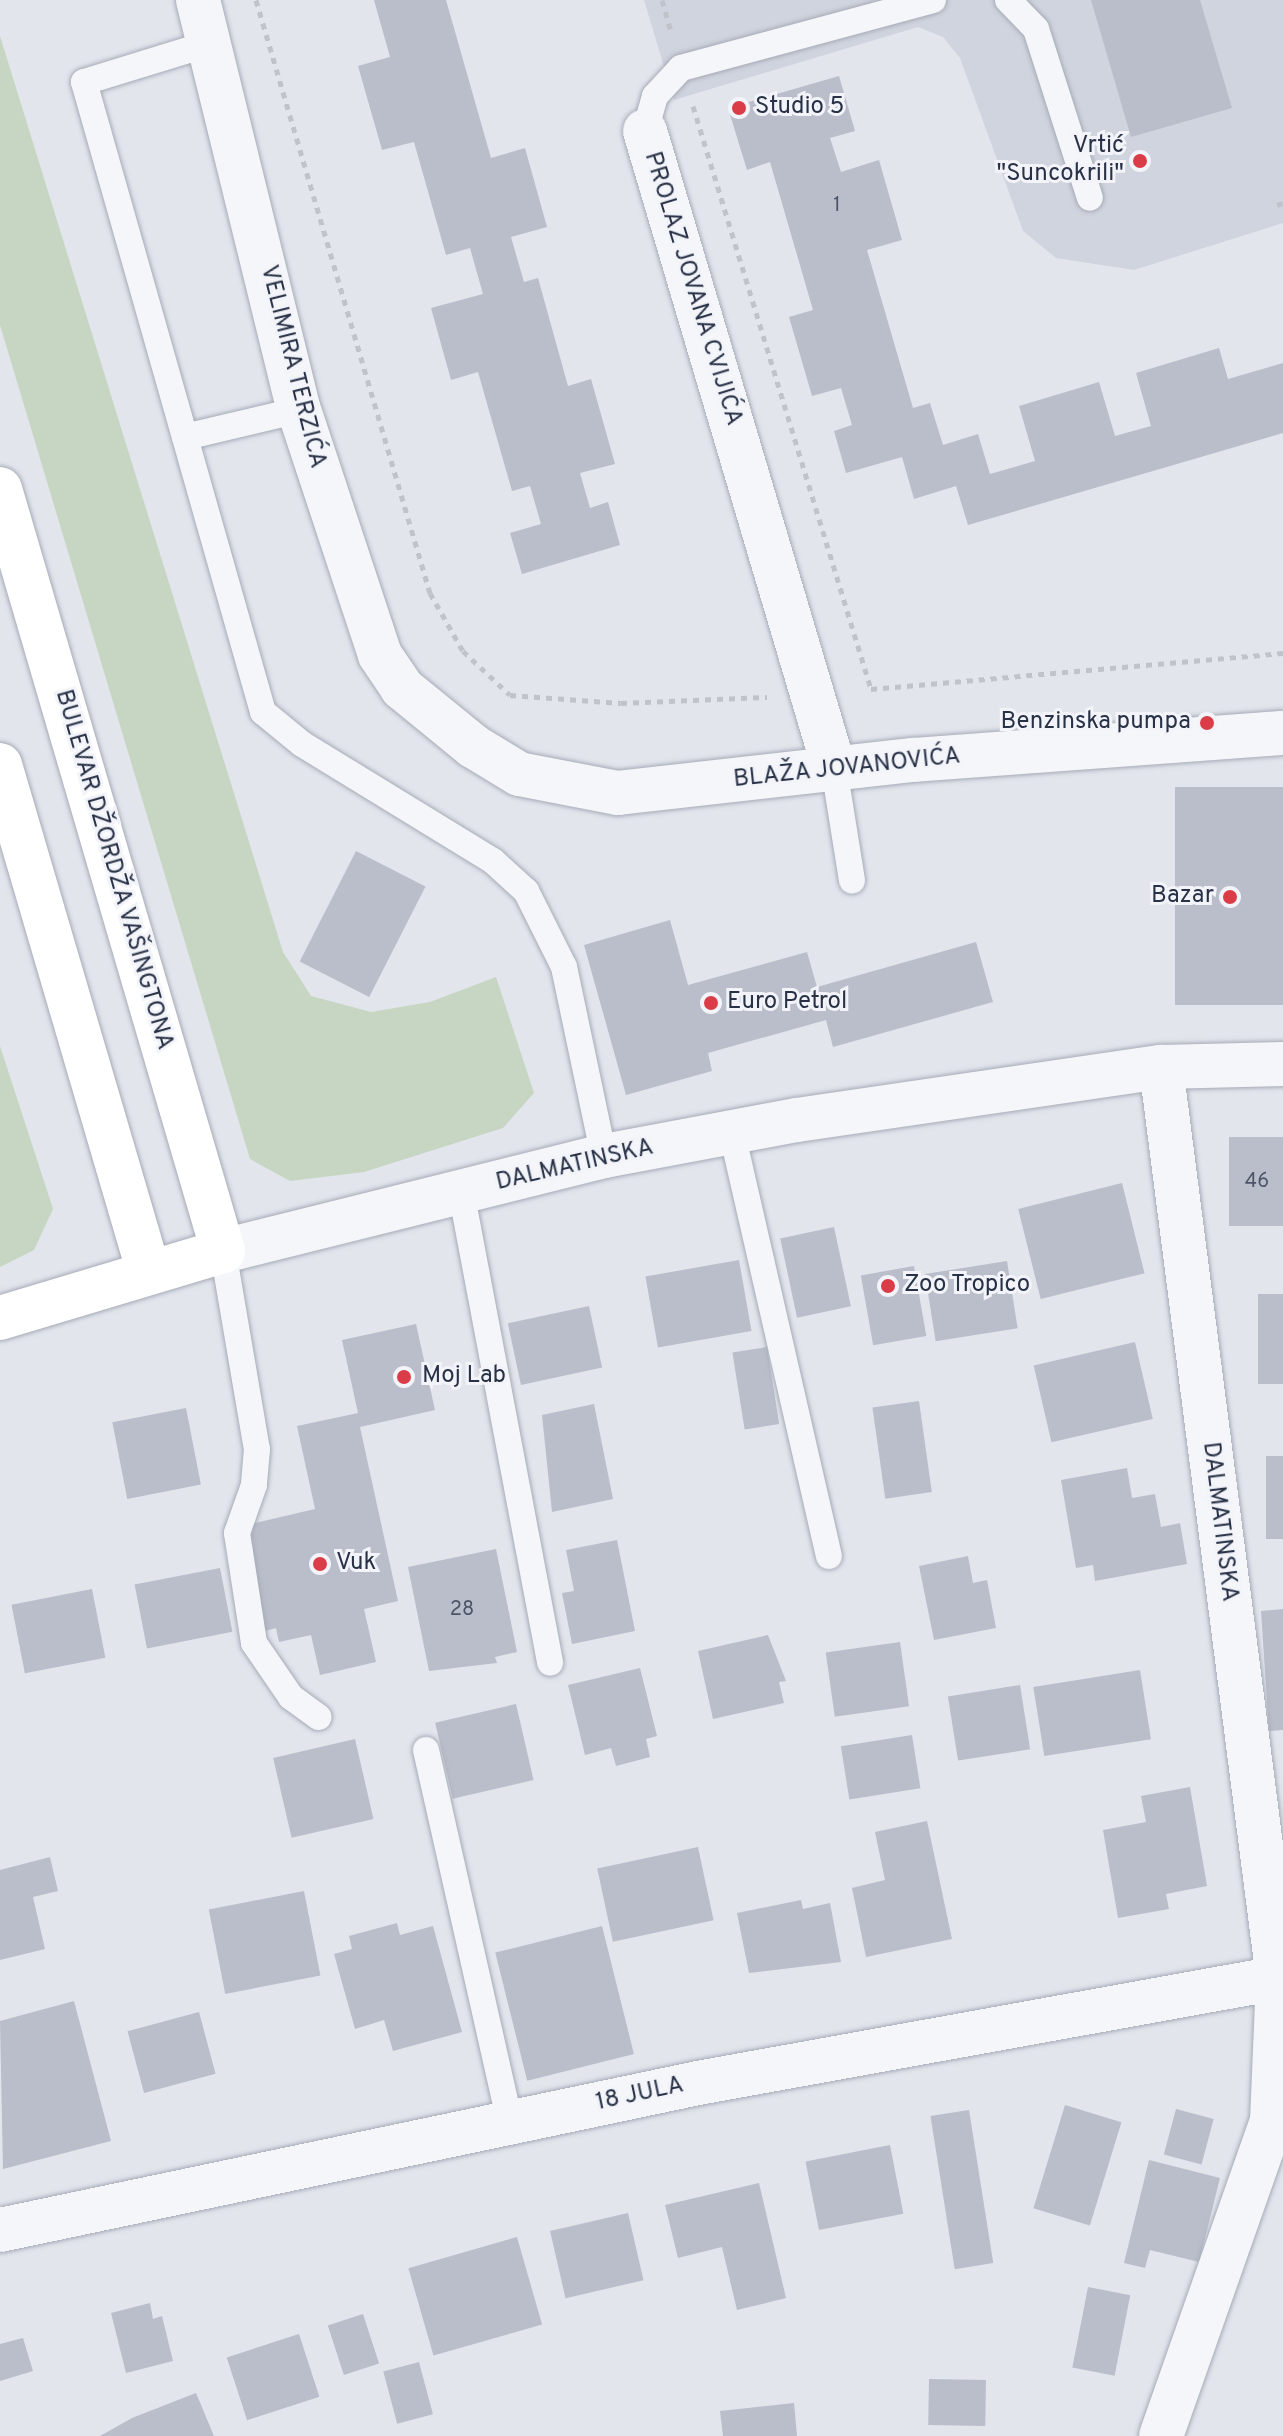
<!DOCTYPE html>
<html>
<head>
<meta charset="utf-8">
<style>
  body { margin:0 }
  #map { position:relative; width:1283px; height:2436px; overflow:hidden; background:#e2e5ec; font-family:Overpass,sans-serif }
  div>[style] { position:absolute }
  .built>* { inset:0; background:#d0d4de }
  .green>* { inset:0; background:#c6d6c2 }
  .building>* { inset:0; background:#b9beca; transform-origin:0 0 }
  .path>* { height:5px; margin-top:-2.5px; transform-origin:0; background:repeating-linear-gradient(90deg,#c0c3ca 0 6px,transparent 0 12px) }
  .roads { filter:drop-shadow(0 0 2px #a6abb7) drop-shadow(0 0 2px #a6abb7) }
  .service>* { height:26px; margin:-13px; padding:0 13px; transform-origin:13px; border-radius:13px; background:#f5f6f9 }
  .minor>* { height:44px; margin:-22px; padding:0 22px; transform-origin:22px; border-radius:22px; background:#f5f6f9 }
  .tertiary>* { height:44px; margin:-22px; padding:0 22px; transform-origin:22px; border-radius:22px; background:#f5f6f9 }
  .secondary>* { height:44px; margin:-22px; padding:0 22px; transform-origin:22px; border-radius:22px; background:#fff }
  .dots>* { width:22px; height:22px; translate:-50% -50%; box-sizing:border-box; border:4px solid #f2f4f9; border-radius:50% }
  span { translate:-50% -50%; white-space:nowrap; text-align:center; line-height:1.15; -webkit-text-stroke:6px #f2f4f9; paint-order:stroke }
  .number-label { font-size:20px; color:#4c5467 }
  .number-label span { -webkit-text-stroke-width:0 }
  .poi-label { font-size:24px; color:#283146 }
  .left { translate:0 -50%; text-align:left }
  .right { translate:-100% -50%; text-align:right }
  .street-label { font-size:24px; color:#283146 }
</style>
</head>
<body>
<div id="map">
  <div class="built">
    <i style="clip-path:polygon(644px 0,1283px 0,1283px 223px,1134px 270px,1056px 258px,1023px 231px,960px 58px,943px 37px,918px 27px,674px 100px)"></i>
  </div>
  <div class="green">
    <i style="clip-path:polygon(0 36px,283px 952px,311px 996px,371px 1012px,430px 1002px,496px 977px,534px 1093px,503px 1128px,364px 1172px,290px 1181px,250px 1159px,0 325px)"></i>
    <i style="clip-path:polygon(0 1046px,53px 1209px,34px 1250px,0 1267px)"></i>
  </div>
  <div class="building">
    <i style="clip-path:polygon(374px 0,446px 0,491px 158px,525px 148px,547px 227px,511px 237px,524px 282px,538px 278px,568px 386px,591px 379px,615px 464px,580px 473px,590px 508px,608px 502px,620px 545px,522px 574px,510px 533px,541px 524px,530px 486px,512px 491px,478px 372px,451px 380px,431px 308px,483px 294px,470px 248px,446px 255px,414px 142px,382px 150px,358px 66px,390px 57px)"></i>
    <i style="clip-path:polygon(1091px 0,1200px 0,1232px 108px,1131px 137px)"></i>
    <i style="clip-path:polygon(839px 76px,855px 131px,830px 138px,841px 172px,879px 160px,902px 240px,867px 250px,913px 408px,930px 403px,943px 445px,978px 434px,990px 474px,1035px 461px,1019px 406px,1099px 382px,1115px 436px,1151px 426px,1136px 373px,1219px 348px,1228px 379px,1283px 363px,1283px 433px,968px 525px,956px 486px,914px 499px,902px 457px,846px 473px,834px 431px,852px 425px,841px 388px,812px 396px,789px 317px,813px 310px,770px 162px,747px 170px,728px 108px)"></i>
    <i style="left:1283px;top:787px;width:218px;height:108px;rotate:90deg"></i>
    <i style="left:356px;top:851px;width:78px;height:124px;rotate:27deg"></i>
    <i style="clip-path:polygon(670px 920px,688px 985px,807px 952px,817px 987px,976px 942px,993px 1002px,833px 1047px,826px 1020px,708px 1053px,712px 1071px,626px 1095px,584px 945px)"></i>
    <i style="left:1283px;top:1137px;width:89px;height:54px;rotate:90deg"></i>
    <i style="left:1122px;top:1183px;width:93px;height:107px;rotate:76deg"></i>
    <i style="left:834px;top:1227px;width:81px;height:55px;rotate:78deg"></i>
    <i style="left:739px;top:1260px;width:72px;height:95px;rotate:80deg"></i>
    <i style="left:1007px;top:1261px;width:68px;height:83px;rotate:81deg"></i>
    <i style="left:914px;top:1266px;width:71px;height:54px;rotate:80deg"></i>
    <i style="left:1283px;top:1294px;width:90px;height:25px;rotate:90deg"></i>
    <i style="left:589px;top:1306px;width:63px;height:83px;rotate:78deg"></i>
    <i style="clip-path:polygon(416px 1324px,435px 1410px,360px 1427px,398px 1601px,364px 1609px,376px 1662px,320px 1675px,311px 1635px,279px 1642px,276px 1628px,265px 1631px,242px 1526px,315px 1509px,297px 1426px,358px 1413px,342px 1340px)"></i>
    <i style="left:1135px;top:1342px;width:79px;height:104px;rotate:77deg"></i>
    <i style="left:767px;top:1347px;width:78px;height:35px;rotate:81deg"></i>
    <i style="left:919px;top:1401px;width:92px;height:47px;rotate:82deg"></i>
    <i style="clip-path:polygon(594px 1404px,613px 1499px,552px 1512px,542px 1415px)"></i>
    <i style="left:186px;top:1408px;width:78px;height:75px;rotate:79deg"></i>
    <i style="left:1266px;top:1456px;width:17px;height:83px"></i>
    <i style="clip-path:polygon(1127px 1468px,1132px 1498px,1155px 1494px,1161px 1527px,1180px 1523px,1187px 1564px,1095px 1581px,1093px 1565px,1076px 1568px,1061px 1480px)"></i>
    <i style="clip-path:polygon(617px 1540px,635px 1631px,572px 1644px,562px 1593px,574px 1591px,566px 1550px)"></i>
    <i style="clip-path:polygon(496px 1549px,517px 1652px,495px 1657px,497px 1663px,429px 1671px,408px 1567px)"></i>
    <i style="clip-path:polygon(968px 1556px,973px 1583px,987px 1580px,996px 1628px,934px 1640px,919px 1566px)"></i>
    <i style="left:220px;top:1568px;width:65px;height:87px;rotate:79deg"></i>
    <i style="left:92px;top:1589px;width:70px;height:82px;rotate:79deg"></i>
    <i style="clip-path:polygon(1283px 1609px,1283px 1730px,1269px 1731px,1261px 1611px)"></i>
    <i style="clip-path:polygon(768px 1635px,786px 1681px,779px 1682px,784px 1703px,713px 1719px,698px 1651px)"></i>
    <i style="left:900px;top:1642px;width:65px;height:75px;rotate:82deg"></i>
    <i style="clip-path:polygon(640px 1668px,657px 1736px,646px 1739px,650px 1757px,616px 1766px,611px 1748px,585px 1755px,568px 1685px)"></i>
    <i style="left:1140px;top:1670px;width:70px;height:108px;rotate:81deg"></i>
    <i style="left:1020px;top:1685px;width:65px;height:73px;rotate:81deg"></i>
    <i style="left:516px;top:1704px;width:78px;height:83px;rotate:77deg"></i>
    <i style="left:912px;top:1735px;width:54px;height:72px;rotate:81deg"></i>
    <i style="left:355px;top:1739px;width:82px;height:84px;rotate:77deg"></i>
    <i style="clip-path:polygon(1190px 1787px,1207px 1886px,1166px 1894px,1169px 1909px,1118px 1918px,1103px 1830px,1146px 1822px,1141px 1796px)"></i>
    <i style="clip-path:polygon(927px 1821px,952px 1939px,866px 1957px,852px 1888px,885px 1880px,875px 1832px)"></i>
    <i style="left:698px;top:1847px;width:75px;height:103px;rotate:78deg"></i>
    <i style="clip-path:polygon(50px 1857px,58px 1891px,33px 1897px,45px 1949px,0 1960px,0 1870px)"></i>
    <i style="left:304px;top:1891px;width:86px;height:97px;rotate:79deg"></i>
    <i style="clip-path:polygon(801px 1900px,803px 1909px,830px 1903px,841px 1962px,749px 1973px,737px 1913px)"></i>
    <i style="clip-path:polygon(397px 1923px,400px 1935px,433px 1926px,462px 2032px,393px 2051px,384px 2020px,355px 2029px,334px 1954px,352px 1949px,349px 1936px)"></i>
    <i style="left:602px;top:1926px;width:132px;height:110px;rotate:76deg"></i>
    <i style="clip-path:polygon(74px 2001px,111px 2141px,3px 2169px,0 2021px)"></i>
    <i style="left:199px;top:2012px;width:64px;height:74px;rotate:75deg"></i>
    <i style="left:1065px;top:2105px;width:59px;height:108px;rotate:17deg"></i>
    <i style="left:1176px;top:2109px;width:39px;height:47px;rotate:15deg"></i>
    <i style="left:969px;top:2110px;width:155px;height:39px;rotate:81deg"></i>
    <i style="left:890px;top:2145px;width:70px;height:86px;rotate:79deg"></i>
    <i style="clip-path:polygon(1149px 2160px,1220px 2178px,1199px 2262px,1150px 2250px,1145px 2268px,1124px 2263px)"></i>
    <i style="clip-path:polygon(759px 2183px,786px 2298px,737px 2310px,722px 2247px,678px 2258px,665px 2205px)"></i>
    <i style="left:628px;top:2213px;width:69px;height:80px;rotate:77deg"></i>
    <i style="left:517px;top:2237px;width:91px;height:113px;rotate:74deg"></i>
    <i style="left:1088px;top:2287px;width:43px;height:82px;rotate:11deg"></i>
    <i style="clip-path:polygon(150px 2303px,153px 2319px,162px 2316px,173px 2361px,126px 2373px,111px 2313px)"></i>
    <i style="left:363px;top:2314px;width:52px;height:37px;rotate:72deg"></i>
    <i style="left:299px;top:2334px;width:66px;height:76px;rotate:72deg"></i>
    <i style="clip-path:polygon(23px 2338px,33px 2371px,0 2381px,0 2344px)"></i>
    <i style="left:419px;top:2362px;width:54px;height:37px;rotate:75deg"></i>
    <i style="left:929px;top:2379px;width:57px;height:46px;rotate:1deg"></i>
    <i style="clip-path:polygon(196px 2393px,214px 2436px,100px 2436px,132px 2418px)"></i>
    <i style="clip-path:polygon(794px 2403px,797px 2436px,723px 2436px,720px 2411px)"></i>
  </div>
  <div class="path">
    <i style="left:256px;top:0;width:618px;rotate:73.65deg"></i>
    <i style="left:430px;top:593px;width:67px;rotate:60.4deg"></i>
    <i style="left:463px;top:651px;width:64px;rotate:43.1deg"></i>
    <i style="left:510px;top:695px;width:111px;rotate:4.1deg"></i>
    <i style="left:621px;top:703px;width:146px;rotate:-2.4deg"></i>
    <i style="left:662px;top:0;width:36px;rotate:74deg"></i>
    <i style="left:693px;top:106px;width:610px;rotate:73.02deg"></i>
    <i style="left:871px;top:689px;width:414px;rotate:-5deg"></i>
    <i style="left:1277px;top:205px;width:6px;rotate:-18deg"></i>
  </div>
  <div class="roads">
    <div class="service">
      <i style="left:1008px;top:0;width:40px;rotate:46deg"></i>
      <i style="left:1036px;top:29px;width:177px;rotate:72.3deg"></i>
      <i style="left:211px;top:43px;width:133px;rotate:162.9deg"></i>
      <i style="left:84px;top:82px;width:655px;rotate:74.14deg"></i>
      <i style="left:263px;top:712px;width:50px;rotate:39.4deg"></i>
      <i style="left:302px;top:744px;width:224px;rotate:31.5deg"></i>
      <i style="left:493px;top:861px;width:45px;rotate:42.3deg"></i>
      <i style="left:526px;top:891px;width:85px;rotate:63.4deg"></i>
      <i style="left:564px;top:967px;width:193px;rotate:78.1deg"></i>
      <i style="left:645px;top:131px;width:36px;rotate:-74deg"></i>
      <i style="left:655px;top:96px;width:38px;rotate:-47deg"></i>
      <i style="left:681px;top:68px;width:261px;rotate:-15.1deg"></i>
      <i style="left:185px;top:437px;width:117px;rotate:-13.3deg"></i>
      <i style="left:834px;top:768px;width:114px;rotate:80.9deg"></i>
      <i style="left:732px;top:1133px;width:434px;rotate:77.1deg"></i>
      <i style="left:461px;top:1191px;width:480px;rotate:79.3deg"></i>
      <i style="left:223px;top:1251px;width:201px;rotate:80.3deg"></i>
      <i style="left:257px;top:1449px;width:36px;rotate:95deg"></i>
      <i style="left:254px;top:1485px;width:51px;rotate:109.5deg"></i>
      <i style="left:237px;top:1533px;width:111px;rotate:81.2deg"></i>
      <i style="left:254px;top:1643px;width:65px;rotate:55.6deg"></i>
      <i style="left:291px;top:1697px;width:34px;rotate:36deg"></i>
      <i style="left:426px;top:1750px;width:381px;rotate:77.3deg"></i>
    </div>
    <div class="minor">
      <i style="left:198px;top:0;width:422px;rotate:76.2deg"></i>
      <i style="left:299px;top:410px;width:258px;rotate:71.7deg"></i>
      <i style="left:380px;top:655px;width:40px;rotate:56deg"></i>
      <i style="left:402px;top:688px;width:92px;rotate:39.2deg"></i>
      <i style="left:473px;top:746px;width:54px;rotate:31.3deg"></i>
      <i style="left:519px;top:774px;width:101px;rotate:10.9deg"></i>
      <i style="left:618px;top:793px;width:297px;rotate:-6.4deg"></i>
      <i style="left:913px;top:760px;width:371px;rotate:-4.2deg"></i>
      <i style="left:645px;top:131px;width:664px;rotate:73.47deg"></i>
      <i style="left:1161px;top:1067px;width:918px;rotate:82.68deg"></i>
      <i style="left:1278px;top:1978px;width:142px;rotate:92.4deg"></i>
      <i style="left:1272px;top:2120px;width:13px;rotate:29deg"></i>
      <i style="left:0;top:2230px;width:713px;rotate:-11.89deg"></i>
      <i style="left:698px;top:2083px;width:595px;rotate:-10.27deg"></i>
      <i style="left:1161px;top:2436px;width:335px;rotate:-70.6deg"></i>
    </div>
    <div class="tertiary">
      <i style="left:223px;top:1251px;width:393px;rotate:-14deg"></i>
      <i style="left:604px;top:1156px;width:196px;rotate:-10.6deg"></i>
      <i style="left:797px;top:1120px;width:368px;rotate:-8.3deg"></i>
      <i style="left:1161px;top:1067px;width:122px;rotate:-1.4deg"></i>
    </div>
    <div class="secondary">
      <i style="left:0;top:489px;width:794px;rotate:73.69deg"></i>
      <i style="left:223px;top:1251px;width:233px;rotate:163.3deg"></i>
      <i style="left:0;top:765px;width:529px;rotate:73.65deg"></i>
    </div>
  </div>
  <div class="dots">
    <i style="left:739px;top:108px;background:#db3d48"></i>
    <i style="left:1140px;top:161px;background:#db3d48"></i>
    <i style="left:1207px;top:723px;background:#db3d48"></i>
    <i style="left:1230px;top:897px;background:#db3d48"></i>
    <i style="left:711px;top:1003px;background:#db3d48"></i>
    <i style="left:888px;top:1286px;background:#db3d48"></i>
    <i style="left:404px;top:1377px;background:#db3d48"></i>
    <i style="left:320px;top:1564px;background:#db3d48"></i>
  </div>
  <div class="number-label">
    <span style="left:837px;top:206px">1</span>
    <span style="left:1257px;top:1182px">46</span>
    <span style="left:462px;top:1610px">28</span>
  </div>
  <div class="poi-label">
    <span class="left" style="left:755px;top:108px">Studio 5</span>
    <span class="right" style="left:1124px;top:161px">Vrtić<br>"Suncokrili"</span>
    <span class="right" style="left:1191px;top:723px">Benzinska pumpa</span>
    <span class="right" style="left:1214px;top:897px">Bazar</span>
    <span class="left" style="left:727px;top:1003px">Euro Petrol</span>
    <span class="left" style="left:904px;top:1286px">Zoo Tropico</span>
    <span class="left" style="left:422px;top:1377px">Moj Lab</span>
    <span class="left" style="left:336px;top:1564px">Vuk</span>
  </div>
  <div class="street-label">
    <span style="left:692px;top:289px;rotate:73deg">PROLAZ JOVANA CVIJIĆA</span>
    <span style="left:292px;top:367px;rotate:76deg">VELIMIRA TERZIĆA</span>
    <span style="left:847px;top:769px;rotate:-6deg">BLAŽA JOVANOVIĆA</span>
    <span style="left:113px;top:870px;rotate:74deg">BULEVAR DŽORDŽA VAŠINGTONA</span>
    <span style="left:575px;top:1166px;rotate:-13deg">DALMATINSKA</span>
    <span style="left:1219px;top:1522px;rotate:83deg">DALMATINSKA</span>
    <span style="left:640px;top:2095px;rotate:-12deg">18 JULA</span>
  </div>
</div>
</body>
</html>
